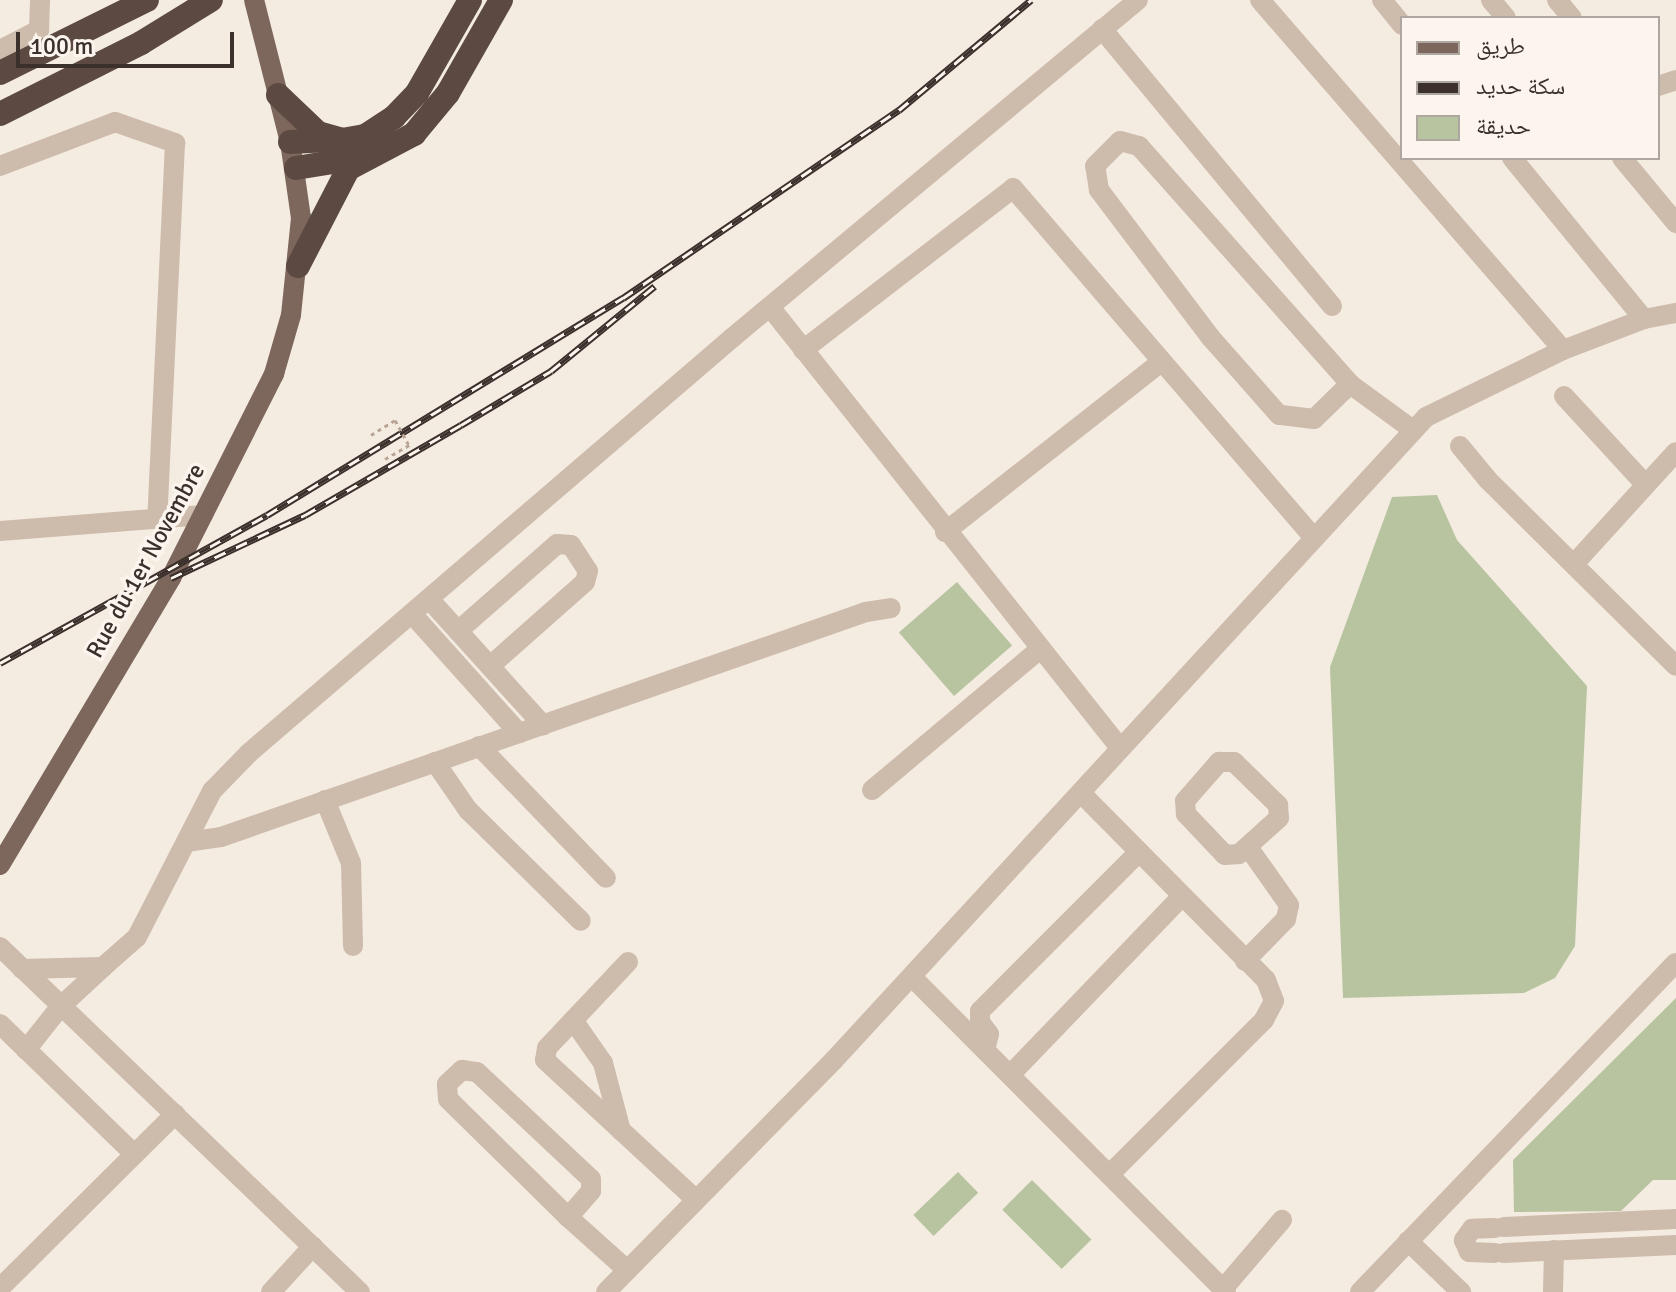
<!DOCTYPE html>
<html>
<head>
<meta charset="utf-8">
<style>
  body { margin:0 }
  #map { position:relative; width:1676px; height:1292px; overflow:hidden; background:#f4ebe1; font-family:Signika,"Noto Naskh Arabic",sans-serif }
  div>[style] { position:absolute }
  .green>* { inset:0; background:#b8c4a0; transform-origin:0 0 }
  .path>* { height:3px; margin-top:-1.5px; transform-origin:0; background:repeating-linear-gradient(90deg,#b9a596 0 4px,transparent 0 8px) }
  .minor>* { height:20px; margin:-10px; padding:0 10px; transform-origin:10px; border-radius:10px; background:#cdbbac }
  .major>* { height:20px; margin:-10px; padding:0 10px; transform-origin:10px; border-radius:10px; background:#7d675c }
  .highway>* { height:24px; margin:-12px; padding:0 12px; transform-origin:12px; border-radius:12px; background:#5c4a42 }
  .rail>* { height:7px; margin-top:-3.5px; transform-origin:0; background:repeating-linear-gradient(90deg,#fbf5ee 0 12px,#3b302b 0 24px); box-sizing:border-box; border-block:2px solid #3b302b }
  .path-bridge>* { height:3px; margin-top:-1.5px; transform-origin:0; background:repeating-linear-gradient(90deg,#b9a596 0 4px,transparent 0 8px) }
  span { translate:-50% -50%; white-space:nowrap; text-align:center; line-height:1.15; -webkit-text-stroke:7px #fbf5ee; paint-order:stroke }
  .street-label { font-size:24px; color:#3b302b }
  .legend { position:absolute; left:1400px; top:16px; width:260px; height:144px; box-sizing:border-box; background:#fbf5ee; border:2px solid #aea6a0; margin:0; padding:10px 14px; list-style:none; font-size:24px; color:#3b302b }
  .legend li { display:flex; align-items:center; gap:16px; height:40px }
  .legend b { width:40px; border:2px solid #aea6a0 }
  .scale { position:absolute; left:16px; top:32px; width:218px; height:36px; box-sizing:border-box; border:4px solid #3b302b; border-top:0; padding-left:10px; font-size:24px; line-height:28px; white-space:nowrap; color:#3b302b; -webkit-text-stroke:6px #fbf5ee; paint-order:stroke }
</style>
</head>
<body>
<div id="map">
  <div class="green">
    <i style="clip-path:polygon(1437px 495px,1457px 540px,1587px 686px,1575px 946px,1555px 978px,1524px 993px,1343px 998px,1330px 667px,1392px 497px)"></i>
    <i style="left:957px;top:582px;width:84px;height:77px;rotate:49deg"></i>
    <i style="clip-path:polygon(1676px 998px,1676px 1180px,1653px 1180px,1621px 1211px,1514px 1212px,1513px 1160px)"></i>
    <i style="left:958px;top:1172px;width:29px;height:62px;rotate:46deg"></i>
    <i style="left:1032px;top:1180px;width:84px;height:42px;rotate:45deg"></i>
  </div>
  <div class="path">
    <i style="left:371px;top:435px;width:28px;rotate:-32deg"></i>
    <i style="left:385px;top:459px;width:28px;rotate:-30deg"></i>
  </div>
  <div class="minor">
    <i style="left:1260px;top:0;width:463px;rotate:49.1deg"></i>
    <i style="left:1382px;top:0;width:32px;rotate:51deg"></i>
    <i style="left:1491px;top:0;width:23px;rotate:50deg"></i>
    <i style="left:1557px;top:0;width:23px;rotate:50deg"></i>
    <i style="left:1102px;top:29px;width:360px;rotate:50.3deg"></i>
    <i style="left:0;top:50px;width:44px;rotate:-27.1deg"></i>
    <i style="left:39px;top:30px;width:30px;rotate:-88deg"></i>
    <i style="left:1658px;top:86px;width:19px;rotate:-18deg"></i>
    <i style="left:1512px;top:158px;width:208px;rotate:50.7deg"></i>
    <i style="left:1622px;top:158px;width:85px;rotate:50.3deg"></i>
    <i style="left:0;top:166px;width:123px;rotate:-20.9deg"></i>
    <i style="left:115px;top:122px;width:64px;rotate:19.3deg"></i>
    <i style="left:175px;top:143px;width:375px;rotate:92.7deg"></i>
    <i style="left:770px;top:307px;width:564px;rotate:51.55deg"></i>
    <i style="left:803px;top:350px;width:265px;rotate:-37.6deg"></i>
    <i style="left:1013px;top:188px;width:459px;rotate:49.3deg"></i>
    <i style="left:1350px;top:384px;width:50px;rotate:135.8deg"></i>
    <i style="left:1314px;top:419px;width:35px;rotate:-173deg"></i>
    <i style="left:1279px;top:415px;width:103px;rotate:-131.4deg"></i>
    <i style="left:1211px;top:338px;width:186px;rotate:-127.1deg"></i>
    <i style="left:1099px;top:190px;width:24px;rotate:-99deg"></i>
    <i style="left:1095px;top:166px;width:35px;rotate:-45deg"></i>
    <i style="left:1120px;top:141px;width:20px;rotate:15deg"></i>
    <i style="left:1139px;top:146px;width:318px;rotate:48.4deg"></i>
    <i style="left:1350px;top:384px;width:78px;rotate:36.1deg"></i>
    <i style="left:1564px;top:396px;width:118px;rotate:47.4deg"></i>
    <i style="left:1460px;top:446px;width:44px;rotate:50.5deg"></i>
    <i style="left:1488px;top:480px;width:264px;rotate:44.7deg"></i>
    <i style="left:0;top:531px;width:204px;rotate:-4.5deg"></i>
    <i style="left:945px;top:532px;width:276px;rotate:-38.2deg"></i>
    <i style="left:1574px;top:564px;width:151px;rotate:-47.7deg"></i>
    <i style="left:430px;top:600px;width:169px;rotate:47.9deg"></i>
    <i style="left:413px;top:615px;width:159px;rotate:48.1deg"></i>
    <i style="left:458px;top:631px;width:132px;rotate:-41.3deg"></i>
    <i style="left:557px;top:544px;width:14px;rotate:4deg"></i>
    <i style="left:571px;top:545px;width:31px;rotate:57deg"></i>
    <i style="left:588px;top:571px;width:11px;rotate:105deg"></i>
    <i style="left:585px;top:582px;width:127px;rotate:138.5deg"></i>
    <i style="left:479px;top:746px;width:183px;rotate:46.1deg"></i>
    <i style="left:435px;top:762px;width:58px;rotate:55.5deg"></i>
    <i style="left:468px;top:810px;width:158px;rotate:44.5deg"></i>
    <i style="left:1219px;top:762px;width:15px"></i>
    <i style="left:1234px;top:762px;width:62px;rotate:44.3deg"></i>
    <i style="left:1278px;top:805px;width:13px;rotate:86deg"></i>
    <i style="left:1279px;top:818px;width:54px;rotate:138deg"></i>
    <i style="left:1239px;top:854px;width:14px;rotate:176deg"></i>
    <i style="left:1225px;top:855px;width:57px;rotate:-133.6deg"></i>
    <i style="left:1186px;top:814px;width:13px;rotate:-94deg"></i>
    <i style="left:1185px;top:801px;width:52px;rotate:-48.9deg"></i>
    <i style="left:872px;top:790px;width:218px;rotate:-40deg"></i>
    <i style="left:1081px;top:793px;width:263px;rotate:45.3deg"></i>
    <i style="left:1266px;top:980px;width:22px;rotate:69deg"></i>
    <i style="left:1274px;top:1001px;width:21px;rotate:118deg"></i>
    <i style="left:1264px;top:1020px;width:219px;rotate:135deg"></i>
    <i style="left:325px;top:800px;width:68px;rotate:67.6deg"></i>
    <i style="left:351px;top:863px;width:83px;rotate:88.6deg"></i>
    <i style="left:186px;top:842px;width:35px;rotate:-8deg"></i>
    <i style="left:221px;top:837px;width:683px;rotate:-19.23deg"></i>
    <i style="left:866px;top:612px;width:25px;rotate:-9deg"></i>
    <i style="left:0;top:947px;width:499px;rotate:43.8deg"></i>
    <i style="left:1245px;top:961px;width:59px;rotate:-45.7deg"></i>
    <i style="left:1286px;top:919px;width:14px;rotate:-78deg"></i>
    <i style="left:1289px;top:905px;width:71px;rotate:-125.3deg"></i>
    <i style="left:628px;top:962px;width:118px;rotate:133.3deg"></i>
    <i style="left:547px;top:1048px;width:12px;rotate:99deg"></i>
    <i style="left:545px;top:1060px;width:203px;rotate:42.8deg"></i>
    <i style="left:22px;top:969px;width:81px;rotate:-1.4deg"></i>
    <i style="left:103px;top:967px;width:45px;rotate:-41.4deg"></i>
    <i style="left:137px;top:937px;width:164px;rotate:-62.8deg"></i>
    <i style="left:212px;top:791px;width:53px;rotate:-45.8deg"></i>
    <i style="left:249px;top:753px;width:637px;rotate:-40.67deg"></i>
    <i style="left:732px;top:338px;width:528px;rotate:-39.78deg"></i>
    <i style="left:912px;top:977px;width:445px;rotate:45.1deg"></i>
    <i style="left:573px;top:1020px;width:52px;rotate:55.1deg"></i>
    <i style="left:603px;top:1063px;width:70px;rotate:75.2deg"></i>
    <i style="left:0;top:1024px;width:187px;rotate:44.1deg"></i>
    <i style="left:26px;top:1050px;width:55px;rotate:-51.7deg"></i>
    <i style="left:60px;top:1007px;width:59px;rotate:-42.9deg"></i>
    <i style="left:985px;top:1050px;width:16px;rotate:-76deg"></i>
    <i style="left:989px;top:1034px;width:15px;rotate:-127deg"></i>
    <i style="left:980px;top:1022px;width:11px;rotate:-90deg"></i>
    <i style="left:980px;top:1011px;width:225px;rotate:-45deg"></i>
    <i style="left:462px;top:1070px;width:15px;rotate:8deg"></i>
    <i style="left:477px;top:1072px;width:156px;rotate:43.2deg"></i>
    <i style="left:591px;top:1179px;width:12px;rotate:90deg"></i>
    <i style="left:591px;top:1191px;width:35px;rotate:131deg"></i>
    <i style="left:568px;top:1217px;width:168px;rotate:-135.5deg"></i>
    <i style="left:448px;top:1099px;width:15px;rotate:-94deg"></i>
    <i style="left:447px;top:1084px;width:21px;rotate:-43deg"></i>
    <i style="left:1010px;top:1075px;width:248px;rotate:-46.1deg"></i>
    <i style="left:568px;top:1217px;width:79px;rotate:41.9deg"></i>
    <i style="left:1504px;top:1227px;width:172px;rotate:-2.7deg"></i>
    <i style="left:1495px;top:1228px;width:23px;rotate:178deg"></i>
    <i style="left:1472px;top:1229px;width:14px;rotate:126deg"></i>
    <i style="left:1464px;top:1240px;width:13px;rotate:67deg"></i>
    <i style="left:1469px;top:1252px;width:26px;rotate:2deg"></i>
    <i style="left:1408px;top:1241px;width:74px;rotate:43.9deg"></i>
    <i style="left:1504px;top:1253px;width:172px;rotate:-2.7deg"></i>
    <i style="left:0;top:1288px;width:247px;rotate:-44.8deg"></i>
    <i style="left:1223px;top:1289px;width:91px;rotate:-49.5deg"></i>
    <i style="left:271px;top:1292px;width:62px;rotate:-47.6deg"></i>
    <i style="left:606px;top:1292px;width:325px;rotate:-45.5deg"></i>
    <i style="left:834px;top:1060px;width:874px;rotate:-47.36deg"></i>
    <i style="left:1426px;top:417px;width:153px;rotate:-26.1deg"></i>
    <i style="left:1563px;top:350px;width:87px;rotate:-20.9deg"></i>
    <i style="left:1644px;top:319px;width:33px;rotate:-11deg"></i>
    <i style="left:1360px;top:1292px;width:456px;rotate:-46.2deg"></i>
    <i style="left:1553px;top:1292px;width:42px;rotate:-88.6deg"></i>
  </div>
  <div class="major">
    <i style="left:0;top:865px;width:334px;rotate:-59.2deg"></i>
    <i style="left:171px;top:578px;width:229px;rotate:-63.2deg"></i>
    <i style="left:274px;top:374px;width:61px;rotate:-73.9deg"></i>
    <i style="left:291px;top:315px;width:98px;rotate:-84.1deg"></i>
    <i style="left:301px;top:218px;width:77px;rotate:-98.2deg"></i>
    <i style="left:290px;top:142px;width:146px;rotate:-104.2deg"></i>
  </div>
  <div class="highway">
    <i style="left:0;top:73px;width:164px;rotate:-26.4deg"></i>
    <i style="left:278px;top:95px;width:55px;rotate:43.5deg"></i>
    <i style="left:318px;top:133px;width:25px;rotate:16deg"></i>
    <i style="left:342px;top:140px;width:23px;rotate:-10deg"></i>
    <i style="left:365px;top:136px;width:35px;rotate:-33deg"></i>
    <i style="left:394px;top:117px;width:33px;rotate:-46deg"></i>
    <i style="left:417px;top:93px;width:107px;rotate:-60.3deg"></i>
    <i style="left:0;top:114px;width:158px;rotate:-26.7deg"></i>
    <i style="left:141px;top:43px;width:82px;rotate:-31.6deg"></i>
    <i style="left:290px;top:142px;width:41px;rotate:-2.8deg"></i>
    <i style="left:296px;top:168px;width:69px;rotate:-9.2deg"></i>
    <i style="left:298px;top:266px;width:109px;rotate:-62.7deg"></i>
    <i style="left:348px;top:169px;width:75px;rotate:-27.9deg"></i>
    <i style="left:414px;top:134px;width:53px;rotate:-50.3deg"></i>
    <i style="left:448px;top:93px;width:107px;rotate:-60.3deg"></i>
  </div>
  <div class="rail">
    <i style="left:171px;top:578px;width:148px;rotate:-25.2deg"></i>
    <i style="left:305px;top:515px;width:180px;rotate:-30deg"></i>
    <i style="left:461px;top:425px;width:105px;rotate:-31deg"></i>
    <i style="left:551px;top:371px;width:134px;rotate:-39.3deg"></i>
    <i style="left:0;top:663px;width:305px;rotate:-29deg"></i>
    <i style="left:267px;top:515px;width:417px;rotate:-31.4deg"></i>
    <i style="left:623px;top:298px;width:334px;rotate:-34.3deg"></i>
    <i style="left:899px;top:110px;width:172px;rotate:-39.8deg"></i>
  </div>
  <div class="path-bridge">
    <i style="left:395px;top:420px;width:29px;rotate:61deg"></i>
  </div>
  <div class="street-label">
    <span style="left:146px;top:561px;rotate:-61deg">Rue du 1er Novembre</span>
  </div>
  <ul class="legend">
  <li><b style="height:10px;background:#7d675c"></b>طريق</li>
  <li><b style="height:10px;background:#3b302b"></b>سكة حديد</li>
  <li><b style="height:22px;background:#b8c4a0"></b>حديقة</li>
  </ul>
  <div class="scale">100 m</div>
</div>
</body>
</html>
